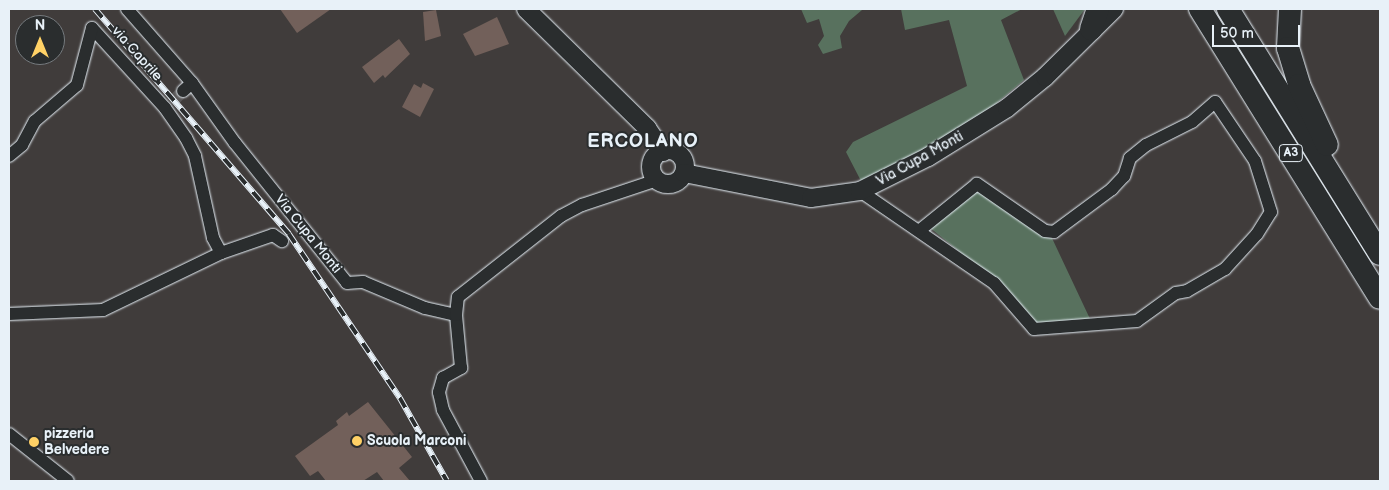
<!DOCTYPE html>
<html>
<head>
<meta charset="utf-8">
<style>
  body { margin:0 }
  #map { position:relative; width:1389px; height:490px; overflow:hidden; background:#403c3b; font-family:"Balsamiq Sans",sans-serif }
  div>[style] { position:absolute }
  .green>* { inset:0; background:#58715e }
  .building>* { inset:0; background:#72605a }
  .street-tunnel>* { height:12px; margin-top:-6px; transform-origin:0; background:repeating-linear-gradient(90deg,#595757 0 12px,transparent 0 18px) }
  .roads { filter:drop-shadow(0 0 1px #e8f1f8) drop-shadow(0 0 1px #e8f1f8) }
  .street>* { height:12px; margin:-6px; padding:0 6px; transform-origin:6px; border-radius:6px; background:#2a2d2e }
  .secondary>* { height:18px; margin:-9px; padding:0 9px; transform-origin:9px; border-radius:9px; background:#2a2d2e }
  .secondary>.ring { margin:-9px; padding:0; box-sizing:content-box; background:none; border:18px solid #2a2d2e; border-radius:50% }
  .highway>* { height:22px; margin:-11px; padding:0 11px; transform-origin:11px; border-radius:11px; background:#2a2d2e }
  .rail>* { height:5.5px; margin-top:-2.75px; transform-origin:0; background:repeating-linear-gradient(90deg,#2a2d2e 0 11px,#e8f1f8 0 22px); box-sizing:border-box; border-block:1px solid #e8f1f8 }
  .dots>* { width:14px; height:14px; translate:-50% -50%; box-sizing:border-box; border:2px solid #2a2d2e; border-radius:50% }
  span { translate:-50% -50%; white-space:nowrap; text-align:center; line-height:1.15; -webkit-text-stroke:4px #2a2d2e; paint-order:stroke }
  .shield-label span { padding:1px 4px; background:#2a2d2e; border:1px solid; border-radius:4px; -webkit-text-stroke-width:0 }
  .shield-label { font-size:12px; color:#e8f1f8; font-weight:700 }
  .street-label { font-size:14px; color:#e8f1f8 }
  .poi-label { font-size:14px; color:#e8f1f8; font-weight:700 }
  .left { translate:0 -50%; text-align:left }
  .district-label { font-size:19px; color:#e8f1f8; font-weight:700; letter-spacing:1px }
  .frame { position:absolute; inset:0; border:10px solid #e8f1f8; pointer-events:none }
  .north { position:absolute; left:15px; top:15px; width:50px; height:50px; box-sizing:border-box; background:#2a2d2e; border:1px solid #767b7f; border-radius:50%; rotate:0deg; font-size:14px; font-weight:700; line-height:20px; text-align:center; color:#e8f1f8 }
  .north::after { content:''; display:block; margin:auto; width:18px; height:22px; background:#ffd166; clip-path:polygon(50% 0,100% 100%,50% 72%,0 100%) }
  .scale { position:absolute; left:1212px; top:25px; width:88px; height:22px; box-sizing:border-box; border:2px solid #e8f1f8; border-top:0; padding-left:6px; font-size:15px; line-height:18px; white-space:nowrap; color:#e8f1f8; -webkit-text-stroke:4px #2a2d2e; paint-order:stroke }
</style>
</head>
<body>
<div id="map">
  <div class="green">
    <i style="clip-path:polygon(801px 9px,862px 9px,862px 10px,849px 21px,840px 36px,842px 48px,823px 54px,818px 45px,824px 36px,819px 19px,807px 23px)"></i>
    <i style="clip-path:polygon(901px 9px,1022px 9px,1001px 20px,1024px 80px,967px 128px,861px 181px,846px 152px,853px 142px,967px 86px,949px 20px,905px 30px)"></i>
    <i style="clip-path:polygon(1053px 9px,1085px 9px,1065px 36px)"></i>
    <i style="clip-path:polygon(977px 191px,1051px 236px,1091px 321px,1038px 325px,1029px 319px,1011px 293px,929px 227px)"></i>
  </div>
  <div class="building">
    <i style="clip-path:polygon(280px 9px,331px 9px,297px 33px)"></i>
    <i style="clip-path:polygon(436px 10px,441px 36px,425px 41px,423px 12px)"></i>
    <i style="clip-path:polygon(497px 17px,509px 44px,475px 56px,463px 34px)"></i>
    <i style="clip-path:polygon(399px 39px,410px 54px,385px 78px,383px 75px,374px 83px,362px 67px)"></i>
    <i style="clip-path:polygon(423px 83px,434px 89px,420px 117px,402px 107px,414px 84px,421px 88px)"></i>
    <i style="clip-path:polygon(368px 402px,412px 457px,399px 468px,410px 481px,384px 481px,377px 472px,363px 481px,326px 481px,318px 471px,310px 476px,295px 456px,338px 425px,336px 421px,347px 412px,349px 416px)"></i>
  </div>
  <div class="street-tunnel">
    <i style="left:172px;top:102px;width:16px;rotate:-45deg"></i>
  </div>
  <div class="roads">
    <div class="street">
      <i style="left:127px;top:9px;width:98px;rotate:48.7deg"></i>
      <i style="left:192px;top:83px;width:12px;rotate:138deg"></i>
      <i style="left:92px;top:28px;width:108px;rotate:47.6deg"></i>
      <i style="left:165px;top:108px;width:37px;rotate:55deg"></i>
      <i style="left:186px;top:138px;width:20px;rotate:63deg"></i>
      <i style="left:195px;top:156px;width:84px;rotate:77.6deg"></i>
      <i style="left:213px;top:238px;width:17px;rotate:62deg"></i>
      <i style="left:192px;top:83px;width:74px;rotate:54.4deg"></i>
      <i style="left:235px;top:143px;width:179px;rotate:51.3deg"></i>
      <i style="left:347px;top:283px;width:16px;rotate:-4deg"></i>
      <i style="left:363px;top:282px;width:67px;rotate:22.8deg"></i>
      <i style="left:425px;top:308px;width:32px;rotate:13deg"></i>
      <i style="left:9px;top:156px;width:17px;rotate:-40deg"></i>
      <i style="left:22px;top:145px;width:27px;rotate:-62deg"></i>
      <i style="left:35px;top:121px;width:55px;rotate:-40.6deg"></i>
      <i style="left:77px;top:85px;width:59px;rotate:-75.3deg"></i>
      <i style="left:860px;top:191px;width:163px;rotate:34.5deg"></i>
      <i style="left:994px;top:283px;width:61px;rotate:49deg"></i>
      <i style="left:1034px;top:329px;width:103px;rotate:-4.4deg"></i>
      <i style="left:1137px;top:321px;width:48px;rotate:-35.7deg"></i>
      <i style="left:1176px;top:293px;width:11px;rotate:-10deg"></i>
      <i style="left:1187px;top:291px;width:44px;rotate:-30.1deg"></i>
      <i style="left:1225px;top:269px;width:47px;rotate:-47.6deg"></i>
      <i style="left:1257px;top:234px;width:26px;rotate:-58deg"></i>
      <i style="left:1271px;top:212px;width:53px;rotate:-107.4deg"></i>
      <i style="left:1255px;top:161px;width:71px;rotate:-124.1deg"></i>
      <i style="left:1215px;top:102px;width:30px;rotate:139deg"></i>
      <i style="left:1192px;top:122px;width:51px;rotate:153.4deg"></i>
      <i style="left:1146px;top:145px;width:21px;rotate:141deg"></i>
      <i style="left:1130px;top:158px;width:19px;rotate:108deg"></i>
      <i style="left:1124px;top:176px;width:18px;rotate:133deg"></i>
      <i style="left:1112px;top:189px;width:72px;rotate:143.4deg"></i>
      <i style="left:1054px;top:232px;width:9px;rotate:-174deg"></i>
      <i style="left:1045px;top:231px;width:83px;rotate:-145.3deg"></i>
      <i style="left:977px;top:184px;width:73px;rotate:141.1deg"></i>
      <i style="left:9px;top:314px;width:94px;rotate:-2.4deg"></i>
      <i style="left:103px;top:310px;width:131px;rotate:-25.8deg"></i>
      <i style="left:221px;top:253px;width:55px;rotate:-19.1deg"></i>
      <i style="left:273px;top:235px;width:11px;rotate:34deg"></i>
      <i style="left:9px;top:434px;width:75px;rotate:38.5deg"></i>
      <i style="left:481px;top:481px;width:81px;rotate:-118.2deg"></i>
      <i style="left:443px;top:410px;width:18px;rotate:-103deg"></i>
      <i style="left:439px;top:392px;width:15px;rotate:-74deg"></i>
      <i style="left:443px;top:378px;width:21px;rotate:-29deg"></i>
      <i style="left:461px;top:368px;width:53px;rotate:-95.4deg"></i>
      <i style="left:456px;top:315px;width:18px;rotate:-84deg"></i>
      <i style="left:458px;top:297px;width:131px;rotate:-38.2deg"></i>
      <i style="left:561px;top:216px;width:24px;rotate:-28deg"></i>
      <i style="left:582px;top:205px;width:79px;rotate:-18.4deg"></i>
    </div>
    <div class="secondary">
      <i style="left:526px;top:9px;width:170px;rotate:44.5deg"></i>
      <i style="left:647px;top:128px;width:29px;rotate:56deg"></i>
      <i class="ring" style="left:651px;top:150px;width:16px;height:16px"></i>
      <i style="left:684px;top:173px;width:129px;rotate:11.1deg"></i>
      <i style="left:811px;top:198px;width:49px;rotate:-8.1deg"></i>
      <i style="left:860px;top:191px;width:76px;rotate:-26.6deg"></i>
      <i style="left:928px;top:157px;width:93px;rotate:-31.8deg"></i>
      <i style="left:1007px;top:108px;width:49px;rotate:-39.2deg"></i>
      <i style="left:1045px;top:77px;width:97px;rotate:-44.6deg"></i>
    </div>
    <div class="highway">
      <i style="left:1200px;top:9px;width:340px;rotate:58.1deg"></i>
      <i style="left:1228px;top:9px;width:288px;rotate:58.2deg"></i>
      <i style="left:1290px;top:9px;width:39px;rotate:93deg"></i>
      <i style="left:1288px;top:48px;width:39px;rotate:73deg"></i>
      <i style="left:1299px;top:85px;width:66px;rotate:65deg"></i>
      <i style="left:1091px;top:29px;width:21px;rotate:-71deg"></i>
    </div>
  </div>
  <div class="rail">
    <i style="left:95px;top:9px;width:297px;rotate:49.2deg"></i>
    <i style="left:289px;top:234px;width:198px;rotate:55.9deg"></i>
    <i style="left:400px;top:398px;width:95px;rotate:60.5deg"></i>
  </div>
  <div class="dots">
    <i style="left:357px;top:441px;background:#ffd166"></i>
    <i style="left:34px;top:442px;background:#ffd166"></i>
  </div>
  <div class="shield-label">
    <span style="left:1291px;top:153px">A3</span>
  </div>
  <div class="street-label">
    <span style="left:137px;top:54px;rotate:48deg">via Caprile</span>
    <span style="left:920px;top:159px;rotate:-29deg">Via Cupa Monti</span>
    <span style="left:308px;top:234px;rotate:51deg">Via Cupa Monti</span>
  </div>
  <div class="poi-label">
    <span class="left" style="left:44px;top:442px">pizzeria<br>Belvedere</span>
    <span class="left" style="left:367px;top:441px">Scuola Marconi</span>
  </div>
  <div class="district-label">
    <span style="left:643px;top:142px">ERCOLANO</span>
  </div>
  <div class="frame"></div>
  <div class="north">N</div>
  <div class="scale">50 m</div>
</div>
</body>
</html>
